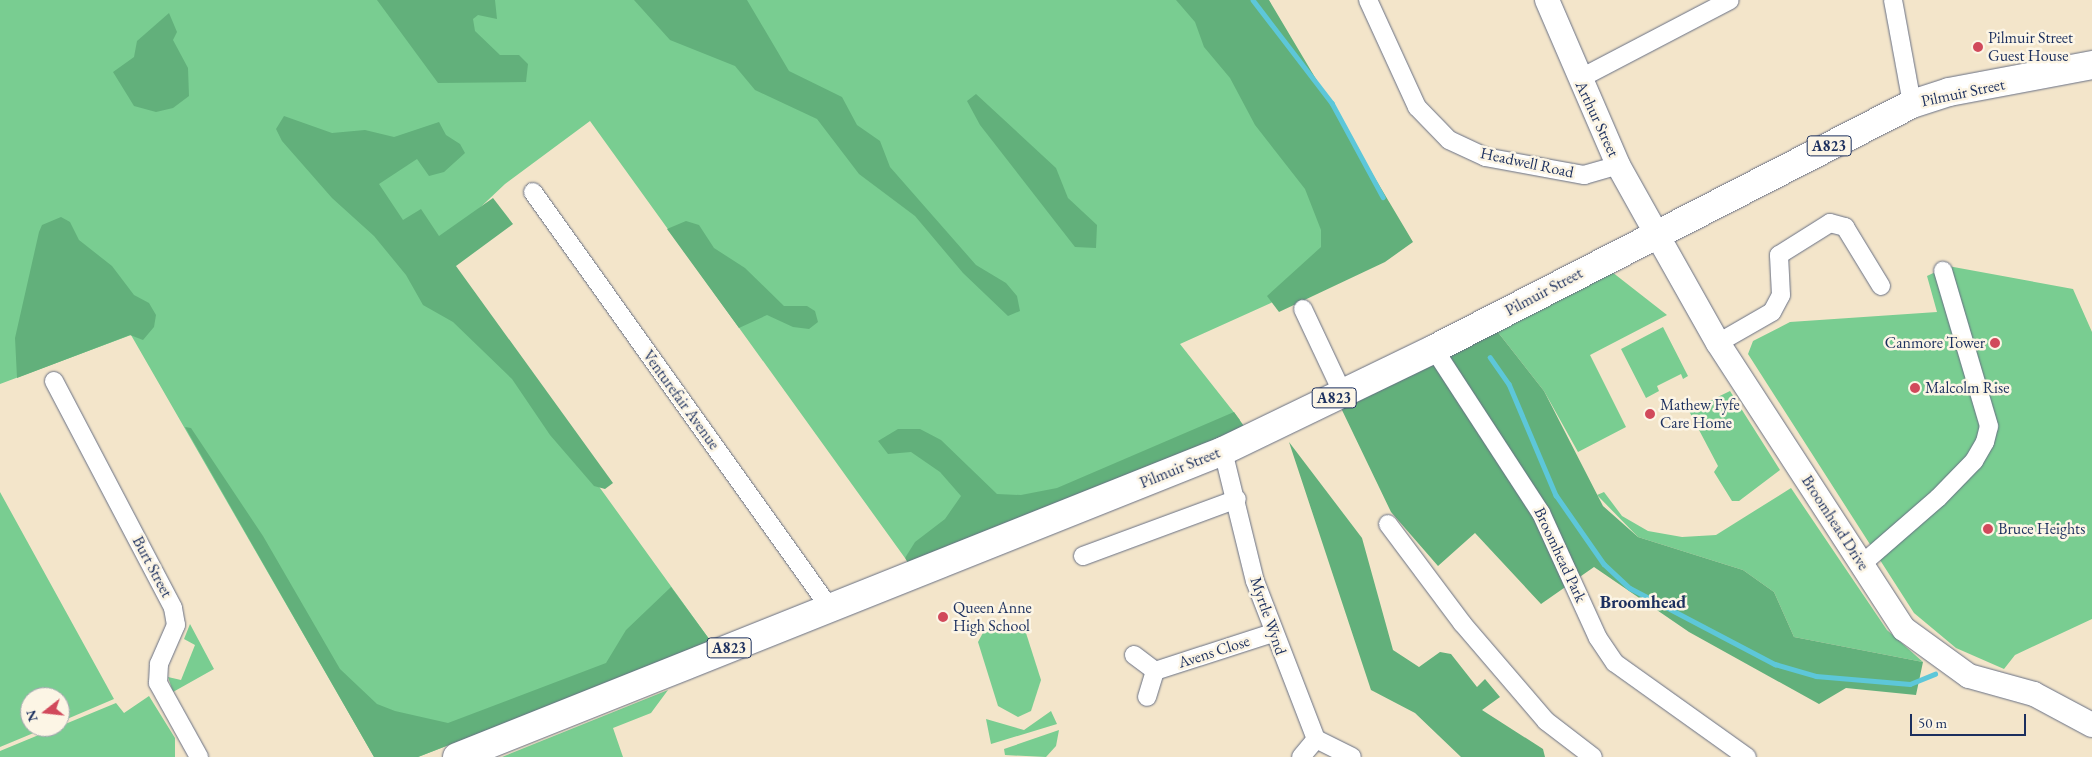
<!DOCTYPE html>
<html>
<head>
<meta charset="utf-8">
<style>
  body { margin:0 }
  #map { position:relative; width:2092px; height:757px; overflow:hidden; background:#f3e5ca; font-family:"EB Garamond",serif }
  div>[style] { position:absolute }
  .green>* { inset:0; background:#79cd91 }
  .forest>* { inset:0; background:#62b07b }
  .stream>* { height:4.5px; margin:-2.25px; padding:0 2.25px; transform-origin:2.25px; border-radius:2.25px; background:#5dc7d9 }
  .roads { filter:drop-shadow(0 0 1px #676f84) drop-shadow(0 0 1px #676f84) }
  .street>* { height:18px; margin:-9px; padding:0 9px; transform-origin:9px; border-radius:9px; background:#fff }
  .secondary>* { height:24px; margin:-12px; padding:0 12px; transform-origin:12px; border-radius:12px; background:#fff }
  .primary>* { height:28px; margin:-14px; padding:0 14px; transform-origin:14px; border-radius:14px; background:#fff }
  .dots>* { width:14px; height:14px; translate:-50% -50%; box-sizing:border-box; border:2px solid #fcf5e5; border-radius:50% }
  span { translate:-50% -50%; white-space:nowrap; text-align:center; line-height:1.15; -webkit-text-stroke:5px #fcf5e5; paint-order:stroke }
  .shield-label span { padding:1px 4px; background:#fcf5e5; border:1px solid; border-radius:4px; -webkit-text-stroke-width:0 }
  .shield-label { font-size:15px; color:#1b2f5e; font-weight:700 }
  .poi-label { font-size:16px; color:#1b2f5e }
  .left { translate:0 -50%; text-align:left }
  .right { translate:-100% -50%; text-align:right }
  .street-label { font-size:16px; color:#1b2f5e }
  .neighbourhood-label { font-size:18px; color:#1b2f5e; font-weight:700 }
  .north { position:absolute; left:20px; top:687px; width:50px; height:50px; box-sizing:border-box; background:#fcf5e5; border:1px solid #a2a6af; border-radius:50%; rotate:254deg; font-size:14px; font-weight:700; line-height:20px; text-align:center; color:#1b2f5e }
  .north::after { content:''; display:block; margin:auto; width:18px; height:22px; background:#d1495b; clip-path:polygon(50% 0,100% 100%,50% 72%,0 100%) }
  .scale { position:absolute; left:1910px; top:714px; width:116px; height:22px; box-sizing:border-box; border:2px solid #1b2f5e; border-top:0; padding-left:6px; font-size:15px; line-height:18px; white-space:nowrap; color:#1b2f5e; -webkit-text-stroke:4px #fcf5e5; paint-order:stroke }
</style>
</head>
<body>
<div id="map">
  <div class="green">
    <i style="clip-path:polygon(0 0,1268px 0,1397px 246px,1180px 344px,1240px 420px,905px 558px,590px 121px,505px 184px,431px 254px,712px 643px,418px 757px,374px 757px,131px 335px,0 384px)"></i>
    <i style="clip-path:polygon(1948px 266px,2073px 289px,2092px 332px,2092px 619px,2015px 655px,2004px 669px,1956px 648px,1914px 613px,1748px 354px,1753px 341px,1790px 322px,1937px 312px,1927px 276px)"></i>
    <i style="clip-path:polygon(1612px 272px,1667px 315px,1590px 355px,1626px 427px,1578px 452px,1544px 391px,1497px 331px)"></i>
    <i style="clip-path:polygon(1663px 327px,1688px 376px,1683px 379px,1681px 374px,1657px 386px,1659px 391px,1646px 398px,1621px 349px)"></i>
    <i style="clip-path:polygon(1730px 391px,1780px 470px,1739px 501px,1732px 501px,1714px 472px,1718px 466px,1689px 411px)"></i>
    <i style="clip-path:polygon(1791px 488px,1887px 630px,1923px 662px,1794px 637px,1774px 592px,1743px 570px,1638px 537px,1597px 495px,1604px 492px,1622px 516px,1648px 531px,1682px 537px,1716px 535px)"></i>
    <i style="clip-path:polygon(0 492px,114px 699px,60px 722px,60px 697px,30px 697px,30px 727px,48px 727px,0 747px)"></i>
    <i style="clip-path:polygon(1004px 622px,1026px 633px,1041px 680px,1031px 711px,1018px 717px,998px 706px,978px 642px,985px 629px)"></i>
    <i style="clip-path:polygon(190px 624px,214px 669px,173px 692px,168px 677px,181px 680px,195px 645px,184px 639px)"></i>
    <i style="clip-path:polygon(668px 690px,651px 713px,613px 728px,623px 757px,502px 757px)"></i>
    <i style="clip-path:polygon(149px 696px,175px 738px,175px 757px,0 757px,0 751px,116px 703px,124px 713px)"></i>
    <i style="clip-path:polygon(1051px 711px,1057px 724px,991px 744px,986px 719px,1024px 730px)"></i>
    <i style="clip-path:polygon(1059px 730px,1056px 746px,1046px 757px,1005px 755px,1004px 749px)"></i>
  </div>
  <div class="forest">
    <i style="clip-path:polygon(377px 0,495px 0,497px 19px,478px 15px,473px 19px,475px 31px,500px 55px,519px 55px,528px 64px,526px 82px,438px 83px)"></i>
    <i style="clip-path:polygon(634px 0,747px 0,789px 71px,842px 97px,857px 125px,880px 141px,890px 167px,976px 265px,1006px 283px,1017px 296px,1020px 311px,1008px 316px,963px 273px,915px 216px,859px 174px,817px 119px,755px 90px,735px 66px,670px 40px)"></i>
    <i style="clip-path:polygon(1176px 0,1269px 0,1413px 242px,1385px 262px,1279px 312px,1267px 296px,1321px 247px,1321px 230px,1305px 189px,1255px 125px,1230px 78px,1204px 47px,1195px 22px)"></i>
    <i style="clip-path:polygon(169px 13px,177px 32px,173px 40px,188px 68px,189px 96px,173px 108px,156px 112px,134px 106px,113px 72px,134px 57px,137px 41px)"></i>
    <i style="clip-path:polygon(976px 94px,1056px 168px,1068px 198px,1097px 225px,1096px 248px,1075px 247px,1057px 224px,980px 125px,967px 101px)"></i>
    <i style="clip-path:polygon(284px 116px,332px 133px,365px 130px,394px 137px,439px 122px,446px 135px,460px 144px,465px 153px,444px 172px,429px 176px,417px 159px,379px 184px,403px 220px,421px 209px,439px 236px,493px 198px,513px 224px,456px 266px,613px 483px,605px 489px,594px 486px,550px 435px,512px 379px,453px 322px,423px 305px,406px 275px,374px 236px,332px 198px,282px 141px,276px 129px)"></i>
    <i style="clip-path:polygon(61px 217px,70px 222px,79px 240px,112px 266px,134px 295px,149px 303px,156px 315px,154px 327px,143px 340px,130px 335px,17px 378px,15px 338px,39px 232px,42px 225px)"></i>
    <i style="clip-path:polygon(686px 221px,699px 225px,714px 248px,745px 268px,784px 306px,807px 306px,815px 311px,818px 322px,809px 329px,793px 327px,767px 315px,739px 328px,667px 229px)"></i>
    <i style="clip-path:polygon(1497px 331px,1544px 391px,1603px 506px,1638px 537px,1743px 570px,1774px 592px,1794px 637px,1923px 662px,1916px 695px,1846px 688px,1819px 704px,1689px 632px,1594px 567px,1541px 604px,1475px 533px,1438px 566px,1391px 512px,1341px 408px)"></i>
    <i style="clip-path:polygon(1234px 412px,1246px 429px,911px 568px,905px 558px,915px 542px,945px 519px,961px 496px,940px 472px,911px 452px,888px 454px,878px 441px,898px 429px,920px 429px,941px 440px,997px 494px,1021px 495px,1057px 488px)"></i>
    <i style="clip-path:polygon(185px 427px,191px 428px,263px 536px,340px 669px,377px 704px,395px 711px,448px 723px,606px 663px,626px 630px,671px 587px,712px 643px,418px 757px,374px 757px)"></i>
    <i style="clip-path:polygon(1289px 442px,1362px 538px,1393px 650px,1419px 667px,1440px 652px,1451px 654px,1477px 687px,1485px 679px,1500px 697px,1482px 710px,1543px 749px,1545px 757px,1461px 757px,1415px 713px,1371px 690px)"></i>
  </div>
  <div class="stream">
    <i style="left:1253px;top:0;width:130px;rotate:52.5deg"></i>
    <i style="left:1332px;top:103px;width:107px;rotate:61.5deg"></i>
    <i style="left:1490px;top:357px;width:33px;rotate:55deg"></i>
    <i style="left:1509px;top:384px;width:121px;rotate:67.1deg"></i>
    <i style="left:1556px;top:495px;width:84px;rotate:55.2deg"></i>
    <i style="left:1604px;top:564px;width:35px;rotate:43deg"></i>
    <i style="left:1630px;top:588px;width:164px;rotate:27.7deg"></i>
    <i style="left:1775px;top:664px;width:43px;rotate:16.3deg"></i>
    <i style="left:1816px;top:676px;width:94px;rotate:4.9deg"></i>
    <i style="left:1910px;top:684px;width:27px;rotate:-22deg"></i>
  </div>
  <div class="roads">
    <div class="street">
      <i style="left:1368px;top:0;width:118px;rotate:65.4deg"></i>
      <i style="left:1417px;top:107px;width:46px;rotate:45.9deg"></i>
      <i style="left:1449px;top:140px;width:40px;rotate:25deg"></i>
      <i style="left:1485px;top:157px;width:101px;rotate:10.3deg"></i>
      <i style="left:1584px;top:175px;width:35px;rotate:-16deg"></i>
      <i style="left:1893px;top:0;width:106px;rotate:79.6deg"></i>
      <i style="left:1579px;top:79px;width:170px;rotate:-27.6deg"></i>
      <i style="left:533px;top:192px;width:511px;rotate:54.48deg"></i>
      <i style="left:1303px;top:309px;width:94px;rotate:64.8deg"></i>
      <i style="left:1718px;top:343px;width:62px;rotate:-29.9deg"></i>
      <i style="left:1772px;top:312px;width:19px;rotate:-62deg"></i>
      <i style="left:1781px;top:295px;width:40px;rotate:-92.9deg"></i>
      <i style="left:1779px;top:255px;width:60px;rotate:-32.1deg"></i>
      <i style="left:1830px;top:223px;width:16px;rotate:15deg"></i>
      <i style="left:1845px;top:227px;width:69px;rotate:58.6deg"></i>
      <i style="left:1434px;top:349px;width:196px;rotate:56.9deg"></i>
      <i style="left:1541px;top:513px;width:137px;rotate:65.5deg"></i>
      <i style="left:1598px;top:638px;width:30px;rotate:56deg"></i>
      <i style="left:1615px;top:663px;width:162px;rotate:35.5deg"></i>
      <i style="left:54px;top:381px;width:256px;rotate:62.3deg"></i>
      <i style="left:173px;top:608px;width:17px;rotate:80deg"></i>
      <i style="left:176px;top:625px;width:43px;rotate:113.6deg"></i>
      <i style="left:159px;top:664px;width:19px;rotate:93deg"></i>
      <i style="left:158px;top:683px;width:85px;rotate:61deg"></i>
      <i style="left:1223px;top:451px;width:134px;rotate:76.2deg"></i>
      <i style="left:1255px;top:581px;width:169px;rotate:68.9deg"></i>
      <i style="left:1316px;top:739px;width:40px;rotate:26.6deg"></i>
      <i style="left:1388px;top:524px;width:124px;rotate:53.2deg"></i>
      <i style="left:1462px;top:623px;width:129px;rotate:49.4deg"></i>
      <i style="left:1546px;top:721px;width:59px;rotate:37.5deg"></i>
      <i style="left:1083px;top:556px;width:164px;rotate:-20.3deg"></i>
      <i style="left:1862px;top:564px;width:101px;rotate:-41deg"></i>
      <i style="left:1938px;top:498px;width:52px;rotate:-45.8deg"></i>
      <i style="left:1974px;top:461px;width:22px;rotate:-60deg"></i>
      <i style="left:1985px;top:442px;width:16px;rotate:-76deg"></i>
      <i style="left:1989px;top:426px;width:162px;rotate:-106.5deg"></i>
      <i style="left:1134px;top:655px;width:26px;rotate:37deg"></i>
      <i style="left:1155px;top:671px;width:27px;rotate:107deg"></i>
      <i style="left:1155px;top:671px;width:124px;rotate:-17.9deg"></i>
      <i style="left:1301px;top:757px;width:23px;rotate:-50deg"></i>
    </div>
    <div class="secondary">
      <i style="left:1547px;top:0;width:180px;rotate:66.7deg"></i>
      <i style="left:1618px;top:165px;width:78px;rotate:60.8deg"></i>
      <i style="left:1656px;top:233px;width:126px;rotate:60.6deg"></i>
      <i style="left:1718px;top:343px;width:341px;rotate:57deg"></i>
      <i style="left:1904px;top:629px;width:80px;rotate:35.9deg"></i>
      <i style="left:1969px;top:676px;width:67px;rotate:15.5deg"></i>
      <i style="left:2034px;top:694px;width:66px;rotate:28.1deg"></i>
    </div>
    <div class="primary">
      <i style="left:457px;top:757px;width:825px;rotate:-21.78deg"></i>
      <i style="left:1223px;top:451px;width:234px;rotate:-25.8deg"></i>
      <i style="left:1434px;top:349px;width:537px;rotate:-27.14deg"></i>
      <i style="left:1912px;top:104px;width:39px;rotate:-18deg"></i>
      <i style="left:1949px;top:92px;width:146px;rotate:-10.7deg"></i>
    </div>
  </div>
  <div class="dots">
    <i style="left:1978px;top:47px;background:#d1495b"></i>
    <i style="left:1995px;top:343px;background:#d1495b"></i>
    <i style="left:1915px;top:388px;background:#d1495b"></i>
    <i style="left:1650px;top:414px;background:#d1495b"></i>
    <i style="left:1988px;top:529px;background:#d1495b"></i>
    <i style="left:943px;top:617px;background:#d1495b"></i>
  </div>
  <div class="shield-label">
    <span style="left:1829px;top:146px">A823</span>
    <span style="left:1334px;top:398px">A823</span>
    <span style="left:729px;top:648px">A823</span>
  </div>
  <div class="poi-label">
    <span class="left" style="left:1988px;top:47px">Pilmuir Street<br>Guest House</span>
    <span class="right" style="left:1985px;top:343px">Canmore Tower</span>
    <span class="left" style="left:1925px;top:388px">Malcolm Rise</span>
    <span class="left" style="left:1660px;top:414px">Mathew Fyfe<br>Care Home</span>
    <span class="left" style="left:1998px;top:529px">Bruce Heights</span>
    <span class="left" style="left:953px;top:617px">Queen Anne<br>High School</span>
  </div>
  <div class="street-label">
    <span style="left:1963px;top:93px;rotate:-12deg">Pilmuir Street</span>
    <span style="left:1597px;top:119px;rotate:65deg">Arthur Street</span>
    <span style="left:1527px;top:163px;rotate:12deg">Headwell Road</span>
    <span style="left:1544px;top:292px;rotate:-28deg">Pilmuir Street</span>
    <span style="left:681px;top:400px;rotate:54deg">Venturefair Avenue</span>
    <span style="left:1180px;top:468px;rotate:-22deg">Pilmuir Street</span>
    <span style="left:1835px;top:523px;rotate:57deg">Broomhead Drive</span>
    <span style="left:1560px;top:555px;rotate:65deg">Broomhead Park</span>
    <span style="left:152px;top:567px;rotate:62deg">Burt Street</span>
    <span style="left:1268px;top:616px;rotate:71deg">Myrtle Wynd</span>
    <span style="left:1214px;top:652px;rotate:-18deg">Avens Close</span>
  </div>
  <div class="neighbourhood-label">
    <span style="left:1643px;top:602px">Broomhead</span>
  </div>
  <div class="north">N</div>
  <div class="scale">50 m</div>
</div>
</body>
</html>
